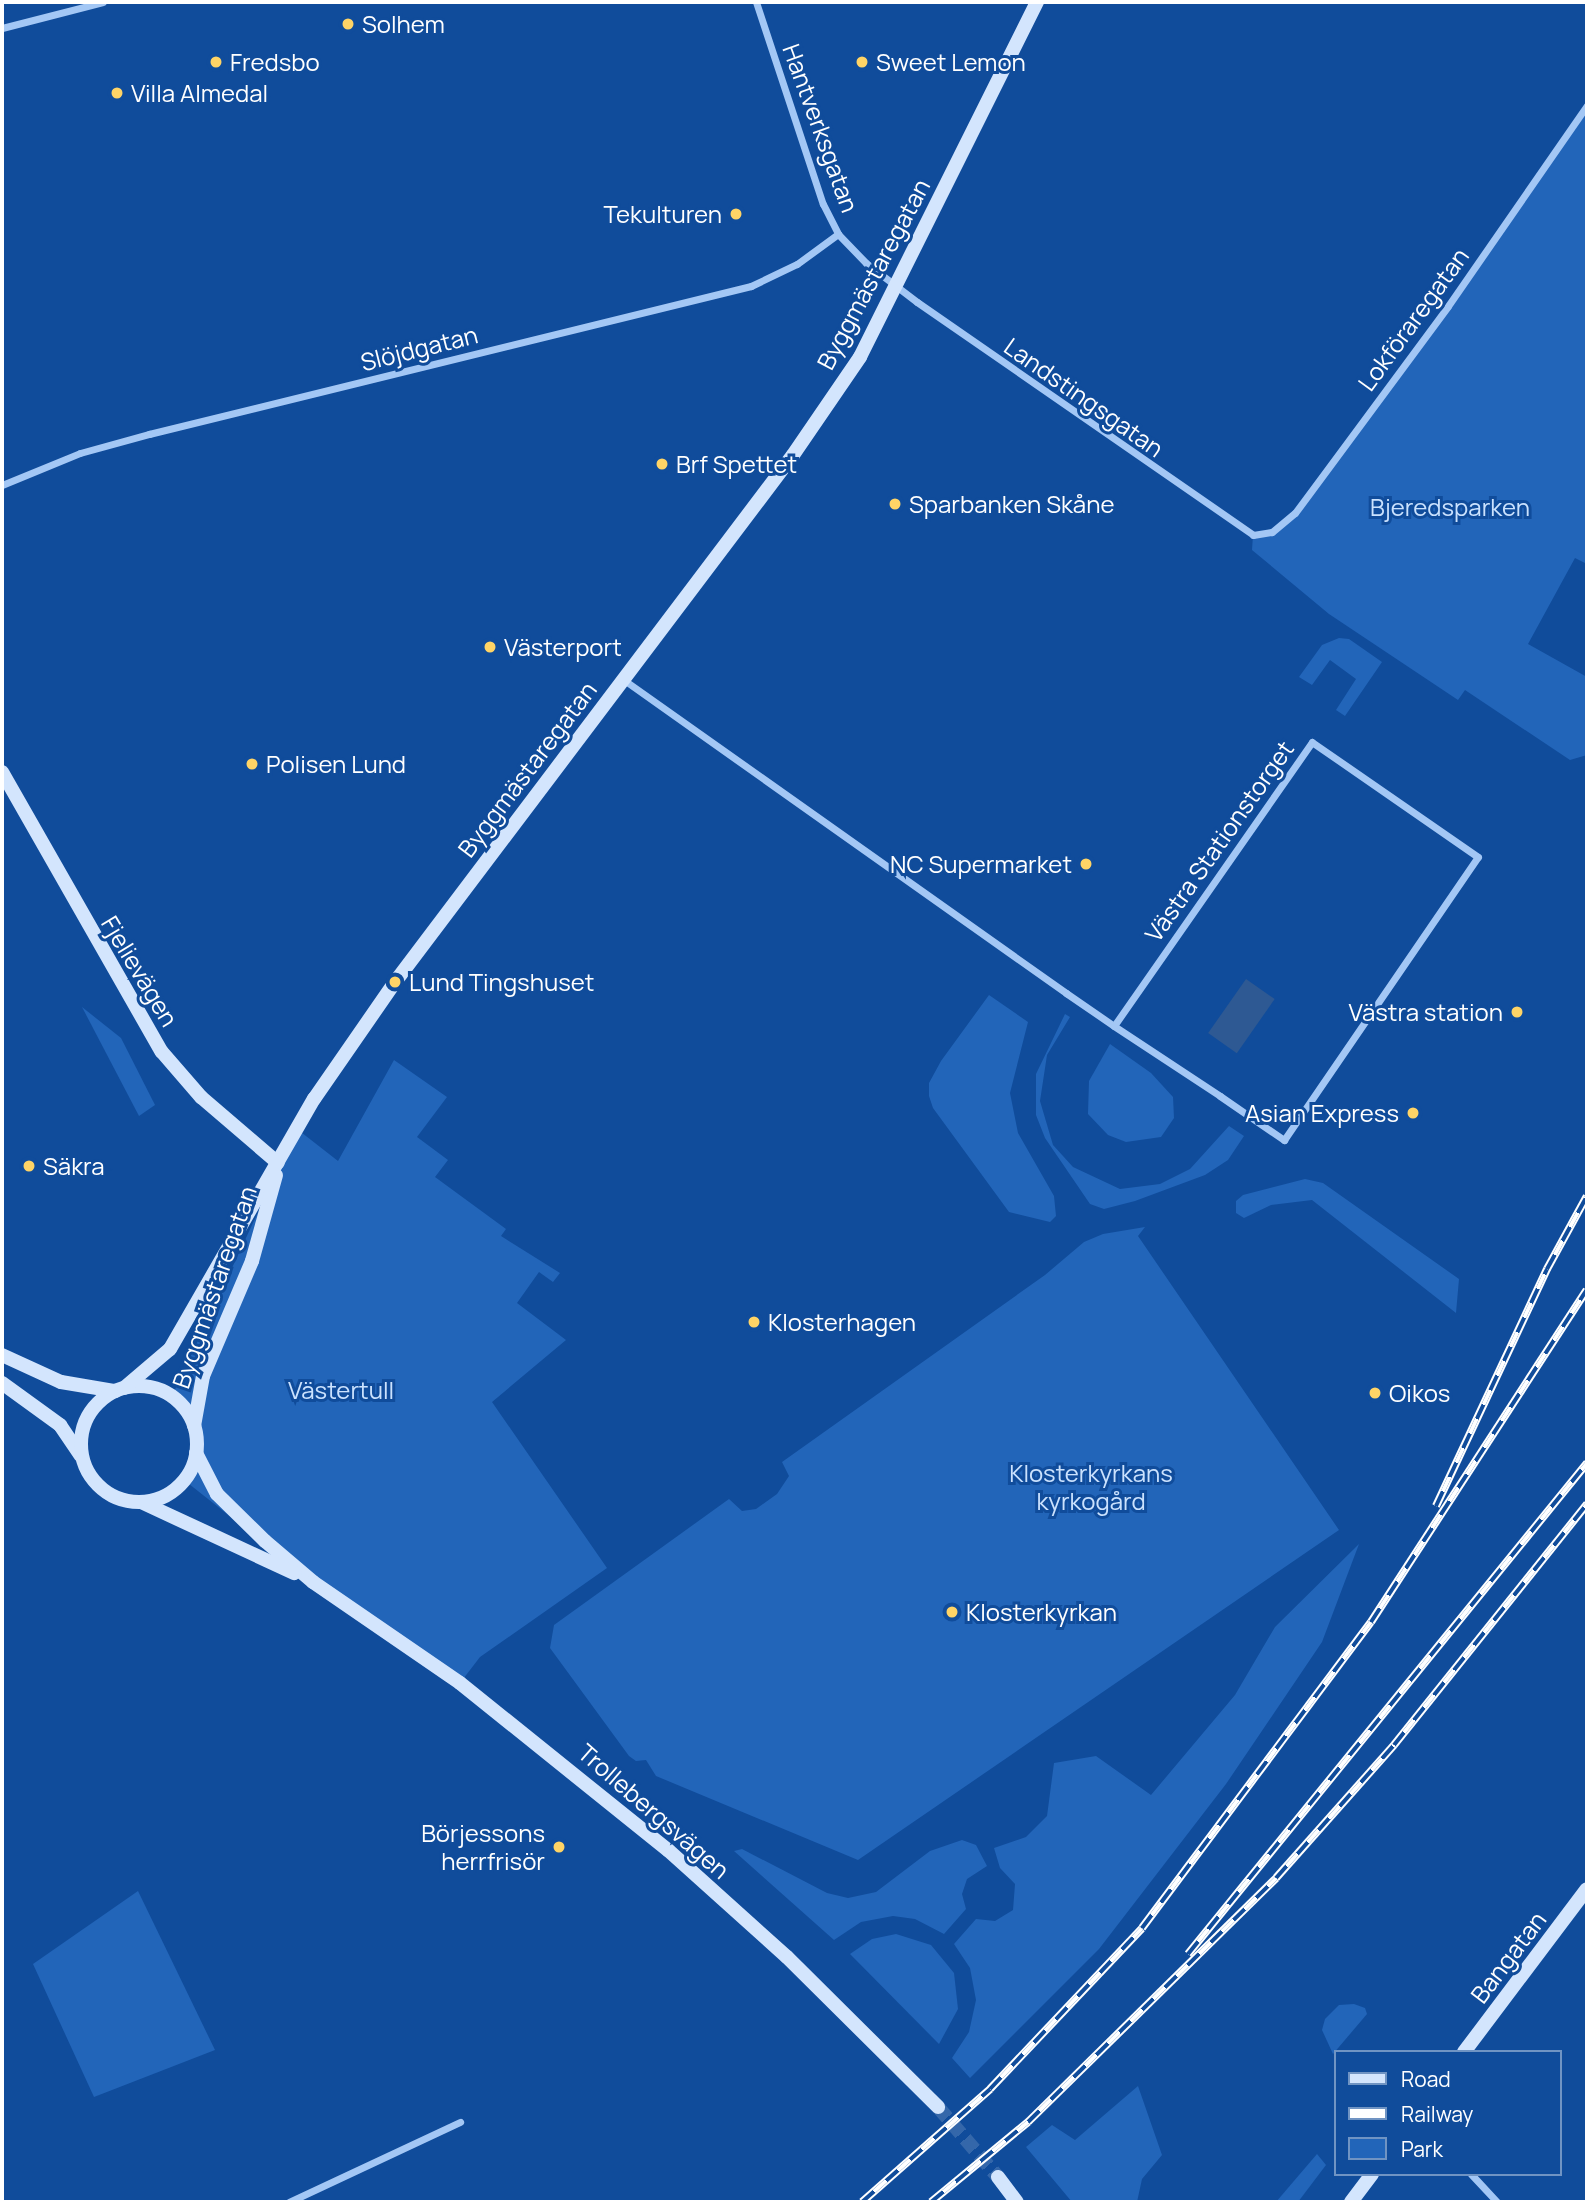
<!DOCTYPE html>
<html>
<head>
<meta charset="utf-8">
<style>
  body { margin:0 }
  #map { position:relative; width:1589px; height:2204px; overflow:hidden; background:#104c9b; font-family:Manrope,sans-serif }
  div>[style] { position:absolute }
  .green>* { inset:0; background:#2265b9 }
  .water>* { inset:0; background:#2e5993; transform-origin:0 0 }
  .secondary-tunnel>* { height:14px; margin-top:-7px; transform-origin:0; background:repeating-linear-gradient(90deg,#3467aa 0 14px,transparent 0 21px) }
  .street>* { height:7px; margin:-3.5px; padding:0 3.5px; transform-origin:3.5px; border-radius:3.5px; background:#a3c7f5 }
  .secondary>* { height:14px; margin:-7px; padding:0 7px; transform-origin:7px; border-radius:7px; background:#d3e5fd }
  .secondary>.ring { margin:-7px; padding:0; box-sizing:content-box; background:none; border:14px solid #d3e5fd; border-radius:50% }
  .rail>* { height:8px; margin-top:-4px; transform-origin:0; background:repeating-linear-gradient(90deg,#104c9b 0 16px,#fff 0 32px); box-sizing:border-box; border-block:2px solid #fff }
  .dots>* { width:19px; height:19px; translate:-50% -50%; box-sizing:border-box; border:4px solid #104c9b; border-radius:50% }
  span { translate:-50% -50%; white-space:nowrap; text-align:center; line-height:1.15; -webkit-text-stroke:6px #104c9b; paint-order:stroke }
  .poi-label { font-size:24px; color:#fff }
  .left { translate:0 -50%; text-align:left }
  .right { translate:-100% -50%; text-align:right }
  .street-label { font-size:24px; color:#fff }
  .park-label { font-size:24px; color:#cbe2fe }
  .frame { position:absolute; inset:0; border:4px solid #fff; pointer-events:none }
  .legend { position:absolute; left:1334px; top:2050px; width:228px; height:126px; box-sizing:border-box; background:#104c9b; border:2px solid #7094c3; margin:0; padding:9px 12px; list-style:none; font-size:21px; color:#fff }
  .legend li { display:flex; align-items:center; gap:14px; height:35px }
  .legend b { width:35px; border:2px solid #7094c3 }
</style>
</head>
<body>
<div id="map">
  <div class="green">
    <i style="clip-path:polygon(1587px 105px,1587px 564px,1575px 558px,1528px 644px,1587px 677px,1587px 755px,1570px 760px,1465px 690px,1458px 700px,1329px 614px,1252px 550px,1253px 535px,1282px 525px,1448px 306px)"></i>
    <i style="clip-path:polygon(1339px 638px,1349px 639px,1382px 662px,1345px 716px,1336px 710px,1356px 679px,1330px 660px,1312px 685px,1299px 677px,1322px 645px)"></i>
    <i style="clip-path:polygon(989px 995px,1028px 1022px,1010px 1093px,1018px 1133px,1054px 1196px,1056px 1216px,1050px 1222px,1009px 1212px,933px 1108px,929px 1096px,929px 1083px,941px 1061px)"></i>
    <i style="clip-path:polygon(82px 1007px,121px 1038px,155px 1105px,139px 1116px)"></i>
    <i style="clip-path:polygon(1065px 1014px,1070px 1017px,1047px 1055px,1040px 1101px,1053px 1145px,1073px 1167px,1120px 1189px,1160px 1184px,1190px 1169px,1229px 1126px,1244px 1136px,1228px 1160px,1205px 1175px,1135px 1201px,1104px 1209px,1090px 1204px,1045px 1138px,1036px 1115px,1036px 1074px)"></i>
    <i style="clip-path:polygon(1110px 1044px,1151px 1073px,1173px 1097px,1174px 1118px,1161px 1137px,1126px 1142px,1108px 1135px,1088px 1114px,1089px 1081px)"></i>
    <i style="clip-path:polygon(394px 1060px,447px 1097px,417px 1137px,448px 1160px,435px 1177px,506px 1229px,501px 1236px,560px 1273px,553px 1282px,539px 1272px,517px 1303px,566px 1340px,492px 1402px,607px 1568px,480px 1657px,460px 1683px,313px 1582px,184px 1480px,194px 1462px,196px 1436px,190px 1416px,172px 1396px,297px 1129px,338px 1161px)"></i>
    <i style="clip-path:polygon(1305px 1179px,1323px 1183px,1459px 1279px,1456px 1313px,1312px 1200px,1271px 1205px,1244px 1218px,1236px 1213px,1236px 1201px,1243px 1195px)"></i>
    <i style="clip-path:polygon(1145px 1227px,1138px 1236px,1339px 1530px,858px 1860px,656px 1776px,646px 1760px,636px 1761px,629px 1756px,550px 1648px,554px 1625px,729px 1499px,742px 1511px,756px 1509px,777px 1494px,789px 1476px,782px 1462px,1045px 1275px,1084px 1242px,1103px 1234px)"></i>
    <i style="clip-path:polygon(1359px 1544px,1322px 1642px,1226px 1784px,1099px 1949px,970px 2078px,952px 2058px,969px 2032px,976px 2000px,970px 1968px,954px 1944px,976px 1919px,995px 1921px,1013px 1910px,1015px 1884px,1000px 1868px,994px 1848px,1026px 1837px,1047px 1816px,1054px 1763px,1096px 1756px,1151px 1795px,1235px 1695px,1275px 1627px)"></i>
    <i style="clip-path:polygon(962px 1840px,976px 1845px,987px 1866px,967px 1879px,962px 1894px,966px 1909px,944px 1934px,915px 1919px,893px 1916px,861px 1922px,834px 1940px,734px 1851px,742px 1849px,827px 1893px,848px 1898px,876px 1892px,930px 1851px)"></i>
    <i style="clip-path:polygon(138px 1891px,215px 2050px,94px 2097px,33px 1964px)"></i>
    <i style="clip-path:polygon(896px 1934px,931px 1945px,954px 1973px,958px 2009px,939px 2044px,850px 1954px,872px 1939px)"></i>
    <i style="clip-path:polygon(1354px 2004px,1365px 2008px,1367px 2014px,1333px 2054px,1322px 2030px,1325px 2019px,1339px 2005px)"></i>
    <i style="clip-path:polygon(1138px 2086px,1162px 2155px,1142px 2179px,1137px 2202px,1072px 2202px,1026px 2147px,1052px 2125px,1075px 2140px)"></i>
    <i style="clip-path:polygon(1317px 2154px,1326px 2165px,1298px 2202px,1276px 2202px)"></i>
  </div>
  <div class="water">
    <i style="left:1246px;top:979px;width:35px;height:66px;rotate:35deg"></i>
  </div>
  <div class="secondary-tunnel">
    <i style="left:938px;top:2107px;width:92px;rotate:49.4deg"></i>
  </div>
  <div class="street">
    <i style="left:756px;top:2px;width:213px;rotate:71.7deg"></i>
    <i style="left:823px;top:204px;width:34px;rotate:63deg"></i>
    <i style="left:838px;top:234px;width:40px;rotate:46deg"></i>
    <i style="left:866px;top:263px;width:64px;rotate:37.4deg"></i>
    <i style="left:917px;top:302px;width:409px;rotate:34.7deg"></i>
    <i style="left:1253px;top:535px;width:19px;rotate:-9deg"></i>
    <i style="left:1272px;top:532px;width:30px;rotate:-40deg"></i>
    <i style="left:1295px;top:513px;width:257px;rotate:-53.5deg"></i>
    <i style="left:1448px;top:306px;width:244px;rotate:-55.3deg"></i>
    <i style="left:2px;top:28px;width:104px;rotate:-14.4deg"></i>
    <i style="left:2px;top:485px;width:84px;rotate:-22.3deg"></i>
    <i style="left:80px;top:453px;width:72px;rotate:-15.4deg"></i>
    <i style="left:149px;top:434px;width:620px;rotate:-13.81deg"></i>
    <i style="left:751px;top:286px;width:51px;rotate:-25.6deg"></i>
    <i style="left:797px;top:264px;width:51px;rotate:-36.2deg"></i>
    <i style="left:624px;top:680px;width:542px;rotate:35.3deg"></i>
    <i style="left:1066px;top:993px;width:58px;rotate:34.5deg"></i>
    <i style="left:1114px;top:1026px;width:127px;rotate:33.4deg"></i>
    <i style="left:1220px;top:1096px;width:78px;rotate:34.5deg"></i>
    <i style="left:1284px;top:1140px;width:343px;rotate:-55.6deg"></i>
    <i style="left:1478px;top:857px;width:202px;rotate:-145.3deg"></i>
    <i style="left:1312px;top:742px;width:346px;rotate:124.9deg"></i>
    <i style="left:1471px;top:2174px;width:38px;rotate:47deg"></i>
    <i style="left:289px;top:2202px;width:189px;rotate:-25.1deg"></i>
  </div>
  <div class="secondary">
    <i style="left:2px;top:772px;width:322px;rotate:60.3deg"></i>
    <i style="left:162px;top:1052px;width:60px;rotate:49.1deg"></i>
    <i style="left:201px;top:1097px;width:101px;rotate:40.6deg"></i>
    <i style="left:2px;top:1355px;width:65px;rotate:24.6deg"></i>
    <i style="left:61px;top:1382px;width:55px;rotate:9.5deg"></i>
    <i style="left:2px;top:1383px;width:72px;rotate:35.9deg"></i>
    <i style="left:60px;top:1425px;width:37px;rotate:56deg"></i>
    <i class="ring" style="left:81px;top:1386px;width:102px;height:102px"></i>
    <i style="left:124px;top:1388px;width:60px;rotate:-40.3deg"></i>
    <i style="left:170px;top:1349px;width:289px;rotate:-60.1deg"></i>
    <i style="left:314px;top:1099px;width:142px;rotate:-55.3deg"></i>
    <i style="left:395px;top:982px;width:660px;rotate:-52.94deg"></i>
    <i style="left:793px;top:455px;width:119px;rotate:-55.6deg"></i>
    <i style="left:860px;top:357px;width:397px;rotate:-63.5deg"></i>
    <i style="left:194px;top:1426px;width:51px;rotate:-79.8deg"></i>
    <i style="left:203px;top:1376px;width:125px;rotate:-66.9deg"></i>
    <i style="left:252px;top:1261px;width:89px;rotate:-74.4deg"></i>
    <i style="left:196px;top:1453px;width:46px;rotate:62.9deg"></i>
    <i style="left:217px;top:1494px;width:67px;rotate:44.4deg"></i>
    <i style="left:265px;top:1541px;width:63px;rotate:40.5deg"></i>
    <i style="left:313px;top:1582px;width:178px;rotate:34.5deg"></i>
    <i style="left:460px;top:1683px;width:267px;rotate:38.8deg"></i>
    <i style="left:668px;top:1850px;width:160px;rotate:42deg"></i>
    <i style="left:787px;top:1957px;width:213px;rotate:44.8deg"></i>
    <i style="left:141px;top:1502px;width:169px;rotate:24.9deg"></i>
    <i style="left:1464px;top:2052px;width:204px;rotate:-53deg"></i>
    <i style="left:998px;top:2177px;width:31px;rotate:53deg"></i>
    <i style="left:1351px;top:2202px;width:35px;rotate:-53deg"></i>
  </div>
  <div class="rail">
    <i style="left:1436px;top:1506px;width:262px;rotate:-64.9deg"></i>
    <i style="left:1547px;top:1269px;width:83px;rotate:-61.3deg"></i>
    <i style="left:1188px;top:1954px;width:633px;rotate:-50.9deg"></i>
    <i style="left:862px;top:2202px;width:171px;rotate:-41.4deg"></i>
    <i style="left:990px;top:2089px;width:221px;rotate:-46.6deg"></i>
    <i style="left:1142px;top:1928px;width:382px;rotate:-53.2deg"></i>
    <i style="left:1371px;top:1622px;width:396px;rotate:-57deg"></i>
    <i style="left:931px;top:2202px;width:126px;rotate:-39.5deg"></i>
    <i style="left:1028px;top:2122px;width:348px;rotate:-44.5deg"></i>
    <i style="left:1276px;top:1878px;width:178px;rotate:-48.4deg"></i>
    <i style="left:1394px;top:1745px;width:309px;rotate:-51.3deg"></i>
  </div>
  <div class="dots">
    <i style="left:348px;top:24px;background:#ffd466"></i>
    <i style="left:216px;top:62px;background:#ffd466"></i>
    <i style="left:862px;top:62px;background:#ffd466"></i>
    <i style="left:117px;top:93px;background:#ffd466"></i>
    <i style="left:736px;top:214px;background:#ffd466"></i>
    <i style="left:662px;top:464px;background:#ffd466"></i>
    <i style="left:895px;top:504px;background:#ffd466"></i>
    <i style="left:490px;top:647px;background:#ffd466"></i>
    <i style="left:252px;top:764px;background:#ffd466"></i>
    <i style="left:1086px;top:864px;background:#ffd466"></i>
    <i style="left:395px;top:982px;background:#ffd466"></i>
    <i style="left:1517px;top:1012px;background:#ffd466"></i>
    <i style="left:1413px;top:1113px;background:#ffd466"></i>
    <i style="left:29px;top:1166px;background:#ffd466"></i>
    <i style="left:754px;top:1322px;background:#ffd466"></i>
    <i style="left:1375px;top:1393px;background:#ffd466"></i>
    <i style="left:952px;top:1612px;background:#ffd466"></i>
    <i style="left:559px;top:1847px;background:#ffd466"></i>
  </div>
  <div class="poi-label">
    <span class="left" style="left:362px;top:24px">Solhem</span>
    <span class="left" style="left:230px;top:62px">Fredsbo</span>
    <span class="left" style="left:876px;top:62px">Sweet Lemon</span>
    <span class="left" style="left:131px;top:93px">Villa Almedal</span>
    <span class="right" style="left:722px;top:214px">Tekulturen</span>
    <span class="left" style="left:676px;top:464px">Brf Spettet</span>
    <span class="left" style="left:909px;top:504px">Sparbanken Skåne</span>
    <span class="left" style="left:504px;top:647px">Västerport</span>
    <span class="left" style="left:266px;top:764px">Polisen Lund</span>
    <span class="right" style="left:1072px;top:864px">NC Supermarket</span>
    <span class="left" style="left:409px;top:982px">Lund Tingshuset</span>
    <span class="right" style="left:1503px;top:1012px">Västra station</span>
    <span class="right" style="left:1399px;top:1113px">Asian Express</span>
    <span class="left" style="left:43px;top:1166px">Säkra</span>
    <span class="left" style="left:768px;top:1322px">Klosterhagen</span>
    <span class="left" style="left:1389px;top:1393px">Oikos</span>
    <span class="left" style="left:966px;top:1612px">Klosterkyrkan</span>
    <span class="right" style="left:545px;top:1847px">Börjessons<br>herrfrisör</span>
  </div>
  <div class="street-label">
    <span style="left:821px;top:128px;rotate:70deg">Hantverksgatan</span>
    <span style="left:873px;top:274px;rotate:-62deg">Byggmästaregatan</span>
    <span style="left:1413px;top:319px;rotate:-54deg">Lokföraregatan</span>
    <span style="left:419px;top:348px;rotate:-14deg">Slöjdgatan</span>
    <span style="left:1084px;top:397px;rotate:35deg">Landstingsgatan</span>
    <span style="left:527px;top:769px;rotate:-53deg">Byggmästaregatan</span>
    <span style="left:1219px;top:841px;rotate:-55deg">Västra Stationstorget</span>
    <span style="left:140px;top:971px;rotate:59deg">Fjelievägen</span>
    <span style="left:214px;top:1287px;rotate:-71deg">Byggmästaregatan</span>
    <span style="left:654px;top:1811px;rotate:41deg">Trollebergsvägen</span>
    <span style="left:1508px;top:1957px;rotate:-53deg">Bangatan</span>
  </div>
  <div class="park-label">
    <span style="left:1450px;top:507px">Bjeredsparken</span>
    <span style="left:341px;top:1390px">Västertull</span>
    <span style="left:1091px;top:1487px">Klosterkyrkans<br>kyrkogård</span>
  </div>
  <div class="frame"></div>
  <ul class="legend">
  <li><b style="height:9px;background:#d3e5fd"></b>Road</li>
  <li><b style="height:9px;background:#fff"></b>Railway</li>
  <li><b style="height:19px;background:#2265b9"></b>Park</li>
  </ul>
</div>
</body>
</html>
